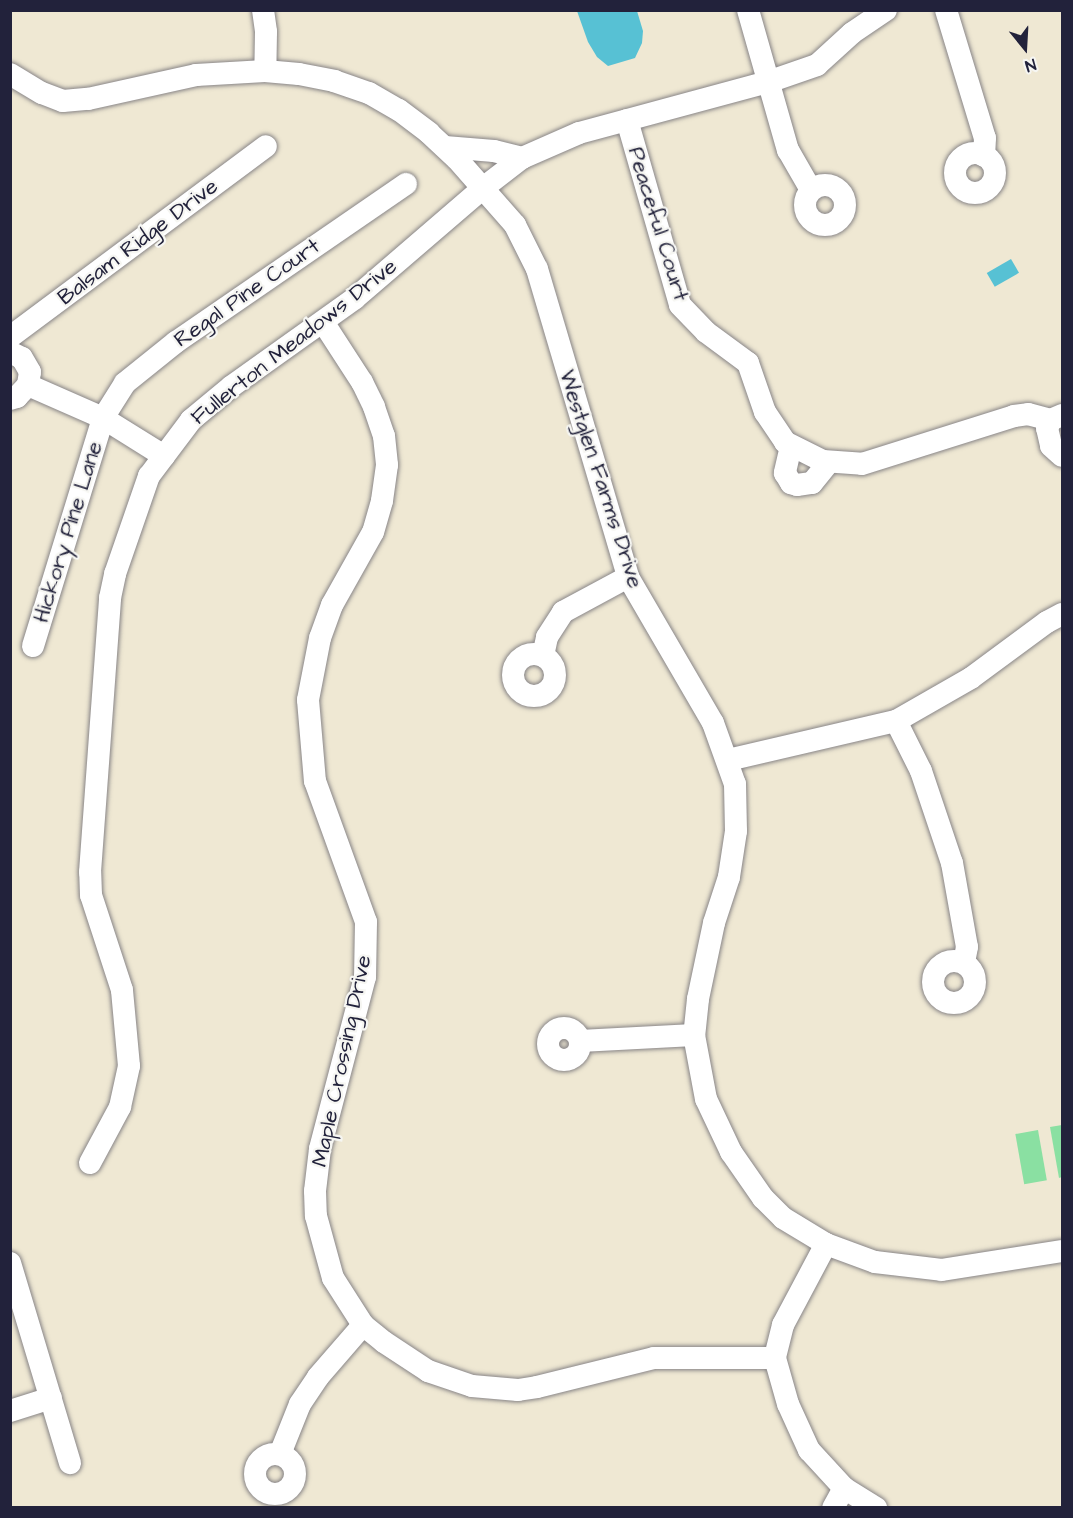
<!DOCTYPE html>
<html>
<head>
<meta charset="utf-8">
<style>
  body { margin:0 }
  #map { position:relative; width:1073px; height:1518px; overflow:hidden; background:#efe8d3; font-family:"Architects Daughter",sans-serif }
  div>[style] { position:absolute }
  .green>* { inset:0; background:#8ae0a2; transform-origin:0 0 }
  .water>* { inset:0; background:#57c1d4; transform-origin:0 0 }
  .roads { filter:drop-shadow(0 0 2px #888587) drop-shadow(0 0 2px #888587) }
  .minor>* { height:22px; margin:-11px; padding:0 11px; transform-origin:11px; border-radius:11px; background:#fff }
  .minor>.ring { margin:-11px; padding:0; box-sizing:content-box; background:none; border:22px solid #fff; border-radius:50% }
  span { translate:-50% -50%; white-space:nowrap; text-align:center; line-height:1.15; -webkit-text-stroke:4.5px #f6f6f2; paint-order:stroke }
  .street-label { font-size:22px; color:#22223b }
  .frame { position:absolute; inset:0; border:12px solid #22223b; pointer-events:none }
  .north { position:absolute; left:995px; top:18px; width:60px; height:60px; -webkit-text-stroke:4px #f6f6f2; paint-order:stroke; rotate:162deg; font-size:16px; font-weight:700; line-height:24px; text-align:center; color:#22223b }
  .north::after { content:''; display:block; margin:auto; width:21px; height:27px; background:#22223b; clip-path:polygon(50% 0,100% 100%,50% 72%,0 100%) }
</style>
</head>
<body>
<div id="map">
  <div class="green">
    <i style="clip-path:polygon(1062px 1125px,1062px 1177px,1059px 1178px,1050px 1127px)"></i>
    <i style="left:1038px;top:1130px;width:51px;height:23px;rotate:80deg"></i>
  </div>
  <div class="water">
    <i style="clip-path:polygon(577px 11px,637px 11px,643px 31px,642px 43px,635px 58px,608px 66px,597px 57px,588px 42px)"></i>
    <i style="left:1011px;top:259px;width:16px;height:28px;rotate:60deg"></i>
  </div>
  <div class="roads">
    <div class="minor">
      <i style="left:263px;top:10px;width:22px;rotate:82deg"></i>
      <i style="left:266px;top:32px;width:39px;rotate:91deg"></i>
      <i style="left:748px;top:10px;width:146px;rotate:74.1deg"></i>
      <i style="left:788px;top:150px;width:46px;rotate:60.1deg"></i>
      <i style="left:946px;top:10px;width:134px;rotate:73.1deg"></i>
      <i style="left:985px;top:138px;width:18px;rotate:93deg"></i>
      <i style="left:10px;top:74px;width:37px;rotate:31deg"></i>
      <i style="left:42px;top:93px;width:22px;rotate:21deg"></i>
      <i style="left:63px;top:101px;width:25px;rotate:-5deg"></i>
      <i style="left:88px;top:99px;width:111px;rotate:-12.5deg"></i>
      <i style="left:196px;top:75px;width:69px;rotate:-3.3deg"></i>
      <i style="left:265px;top:71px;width:34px;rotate:5deg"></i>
      <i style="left:299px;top:74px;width:36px;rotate:11deg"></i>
      <i style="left:334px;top:81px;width:37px;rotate:19deg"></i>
      <i style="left:369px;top:93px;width:34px;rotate:30deg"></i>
      <i style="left:399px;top:110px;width:38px;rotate:37deg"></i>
      <i style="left:429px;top:133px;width:38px;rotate:43deg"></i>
      <i style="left:457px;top:159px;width:88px;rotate:48.7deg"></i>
      <i style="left:515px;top:225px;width:49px;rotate:63.4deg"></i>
      <i style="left:537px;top:269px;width:321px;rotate:73.5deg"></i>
      <i style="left:628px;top:577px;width:169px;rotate:59.8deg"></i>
      <i style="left:713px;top:723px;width:65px;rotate:70.2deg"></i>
      <i style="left:735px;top:784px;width:47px;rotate:88.8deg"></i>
      <i style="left:736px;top:831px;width:47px;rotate:98.7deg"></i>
      <i style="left:729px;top:877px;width:48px;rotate:108.1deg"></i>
      <i style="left:714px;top:923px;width:78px;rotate:101.9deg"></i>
      <i style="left:698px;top:999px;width:36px;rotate:96deg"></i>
      <i style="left:694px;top:1035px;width:65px;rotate:79.4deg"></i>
      <i style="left:706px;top:1099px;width:59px;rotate:64.7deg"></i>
      <i style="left:731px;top:1152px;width:56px;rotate:55.2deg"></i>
      <i style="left:763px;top:1198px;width:28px;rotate:45deg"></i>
      <i style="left:783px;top:1218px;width:50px;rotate:31.2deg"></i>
      <i style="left:826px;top:1244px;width:52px;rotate:20.2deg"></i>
      <i style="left:875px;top:1262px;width:67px;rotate:6.8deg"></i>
      <i style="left:942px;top:1270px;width:121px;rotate:-9deg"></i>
      <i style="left:627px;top:120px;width:192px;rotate:74deg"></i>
      <i style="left:680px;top:305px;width:37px;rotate:46deg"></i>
      <i style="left:706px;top:332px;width:52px;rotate:36.4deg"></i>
      <i style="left:748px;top:363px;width:52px;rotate:70.9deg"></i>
      <i style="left:765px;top:412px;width:36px;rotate:56deg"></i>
      <i style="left:785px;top:442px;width:42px;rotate:26.6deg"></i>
      <i style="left:823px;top:461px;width:39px;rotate:4deg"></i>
      <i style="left:862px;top:464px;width:159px;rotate:-17.5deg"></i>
      <i style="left:1014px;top:416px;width:14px;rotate:-8deg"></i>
      <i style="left:1028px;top:414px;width:24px;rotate:15deg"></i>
      <i style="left:445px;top:147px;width:49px;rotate:4.7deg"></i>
      <i style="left:494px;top:151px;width:29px;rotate:14deg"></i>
      <i class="ring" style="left:955px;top:153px;width:18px;height:18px"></i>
      <i class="ring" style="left:805px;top:185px;width:18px;height:18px"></i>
      <i style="left:323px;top:322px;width:72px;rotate:57deg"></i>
      <i style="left:362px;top:382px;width:28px;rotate:64deg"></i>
      <i style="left:374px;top:407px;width:31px;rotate:71deg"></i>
      <i style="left:384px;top:436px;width:29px;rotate:84deg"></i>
      <i style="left:387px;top:465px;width:36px;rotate:98deg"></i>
      <i style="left:382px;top:501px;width:32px;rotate:106deg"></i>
      <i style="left:373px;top:532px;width:84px;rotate:119.3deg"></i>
      <i style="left:332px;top:605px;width:35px;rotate:110deg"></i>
      <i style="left:320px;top:638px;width:63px;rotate:101deg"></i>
      <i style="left:308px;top:700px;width:81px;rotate:85.1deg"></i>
      <i style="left:315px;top:781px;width:150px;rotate:70.1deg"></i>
      <i style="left:366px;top:922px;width:55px;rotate:91deg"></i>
      <i style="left:365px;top:977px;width:178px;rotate:104.7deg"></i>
      <i style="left:320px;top:1149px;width:42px;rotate:96.8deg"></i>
      <i style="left:315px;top:1191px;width:25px;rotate:88deg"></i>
      <i style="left:316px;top:1216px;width:64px;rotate:74.7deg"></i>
      <i style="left:333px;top:1278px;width:56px;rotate:57.4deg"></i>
      <i style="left:363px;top:1325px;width:27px;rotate:39deg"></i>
      <i style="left:384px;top:1342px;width:53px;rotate:33.4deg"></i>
      <i style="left:428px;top:1371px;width:46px;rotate:18.8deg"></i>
      <i style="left:472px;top:1386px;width:46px;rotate:5deg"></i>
      <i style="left:518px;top:1390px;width:19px;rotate:-9deg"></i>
      <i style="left:537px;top:1387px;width:121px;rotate:-13.9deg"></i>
      <i style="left:654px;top:1358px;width:121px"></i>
      <i style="left:10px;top:337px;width:319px;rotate:-36.7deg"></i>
      <i style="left:10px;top:352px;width:13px;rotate:27deg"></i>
      <i style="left:22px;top:358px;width:16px;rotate:60deg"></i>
      <i style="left:30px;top:372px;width:13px;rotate:99deg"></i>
      <i style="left:28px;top:385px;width:16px;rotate:133deg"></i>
      <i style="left:17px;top:397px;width:7px;rotate:164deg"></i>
      <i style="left:28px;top:385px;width:82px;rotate:23.7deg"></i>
      <i style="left:103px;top:418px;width:72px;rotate:31.9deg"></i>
      <i style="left:1062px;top:415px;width:12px;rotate:156deg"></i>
      <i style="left:1051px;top:420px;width:9px;rotate:117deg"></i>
      <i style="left:1047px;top:428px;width:18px;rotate:77deg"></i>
      <i style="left:1051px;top:446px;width:15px;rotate:42deg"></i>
      <i style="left:791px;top:446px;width:28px;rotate:103deg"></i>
      <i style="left:785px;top:473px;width:12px;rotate:59deg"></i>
      <i style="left:791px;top:483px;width:6px;rotate:18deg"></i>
      <i style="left:797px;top:485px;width:15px;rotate:-8deg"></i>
      <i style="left:812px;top:483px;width:27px;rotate:-51deg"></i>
      <i style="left:33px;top:646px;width:239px;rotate:-72.9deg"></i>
      <i style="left:103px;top:418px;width:41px;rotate:-57.8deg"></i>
      <i style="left:125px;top:383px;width:65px;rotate:-38.8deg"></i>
      <i style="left:176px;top:342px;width:279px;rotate:-34.5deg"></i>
      <i class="ring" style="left:513px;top:654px;width:20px;height:20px"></i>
      <i style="left:543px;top:656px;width:19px;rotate:-78deg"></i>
      <i style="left:547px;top:637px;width:30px;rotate:-57deg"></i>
      <i style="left:563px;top:612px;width:74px;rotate:-28.3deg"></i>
      <i style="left:896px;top:721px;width:56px;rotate:63.4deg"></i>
      <i style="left:921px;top:771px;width:97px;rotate:71.4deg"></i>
      <i style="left:952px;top:863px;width:85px;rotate:79.9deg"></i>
      <i style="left:967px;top:947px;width:16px;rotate:101deg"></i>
      <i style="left:728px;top:760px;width:172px;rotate:-13.1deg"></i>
      <i style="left:896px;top:721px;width:86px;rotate:-29.8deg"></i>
      <i style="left:971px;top:678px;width:94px;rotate:-36.4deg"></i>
      <i style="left:1047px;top:622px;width:17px;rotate:-28deg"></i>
      <i class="ring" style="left:933px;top:961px;width:20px;height:20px"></i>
      <i class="ring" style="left:548px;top:1028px;width:10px;height:10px"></i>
      <i style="left:580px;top:1041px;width:114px;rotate:-3deg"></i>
      <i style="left:90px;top:1163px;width:64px;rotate:-61.8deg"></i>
      <i style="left:120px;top:1107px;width:42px;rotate:-77.6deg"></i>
      <i style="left:129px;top:1066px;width:76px;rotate:-95.3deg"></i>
      <i style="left:122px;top:990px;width:100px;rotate:-108.1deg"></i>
      <i style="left:91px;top:895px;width:23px;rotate:-92deg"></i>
      <i style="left:90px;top:872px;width:275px;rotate:-85.8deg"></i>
      <i style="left:110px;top:598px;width:25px;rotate:-78deg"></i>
      <i style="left:115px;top:574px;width:104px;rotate:-70.9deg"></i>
      <i style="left:149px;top:476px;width:70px;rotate:-53.1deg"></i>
      <i style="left:191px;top:420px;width:53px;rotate:-39.7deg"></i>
      <i style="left:232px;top:386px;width:150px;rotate:-35.5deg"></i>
      <i style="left:354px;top:299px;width:170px;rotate:-40.7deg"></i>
      <i style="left:483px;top:188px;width:49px;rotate:-37.6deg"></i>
      <i style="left:522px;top:158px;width:62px;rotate:-23.7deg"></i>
      <i style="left:579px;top:133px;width:196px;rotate:-15.1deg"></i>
      <i style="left:768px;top:82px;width:52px;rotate:-19.1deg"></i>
      <i style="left:817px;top:65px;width:47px;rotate:-42.4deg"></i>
      <i style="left:852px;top:33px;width:41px;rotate:-34.1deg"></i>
      <i style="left:826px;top:1244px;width:92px;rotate:118deg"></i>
      <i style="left:783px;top:1325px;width:34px;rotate:104deg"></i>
      <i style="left:775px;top:1358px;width:48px;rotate:74.2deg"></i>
      <i style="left:788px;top:1404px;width:51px;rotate:65.5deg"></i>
      <i style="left:809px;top:1450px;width:52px;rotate:47.4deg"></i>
      <i style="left:844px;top:1488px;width:38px;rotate:32deg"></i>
      <i style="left:10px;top:1263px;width:209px;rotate:73.3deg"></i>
      <i style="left:10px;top:1411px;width:43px;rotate:-17.6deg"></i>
      <i class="ring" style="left:255px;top:1454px;width:18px;height:18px"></i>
      <i style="left:280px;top:1454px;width:54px;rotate:-68.2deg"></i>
      <i style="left:300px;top:1404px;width:32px;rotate:-56deg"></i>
      <i style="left:318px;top:1377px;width:69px;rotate:-49.1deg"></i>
      <i style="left:833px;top:1508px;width:23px;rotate:-61deg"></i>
    </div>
  </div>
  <div class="street-label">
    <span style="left:658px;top:224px;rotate:73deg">Peaceful Court</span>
    <span style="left:138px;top:242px;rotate:-37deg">Balsam Ridge Drive</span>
    <span style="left:247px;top:293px;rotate:-35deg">Regal Pine Court</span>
    <span style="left:294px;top:342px;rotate:-38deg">Fullerton Meadows Drive</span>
    <span style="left:601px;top:479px;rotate:72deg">Westglen Farms Drive</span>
    <span style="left:68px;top:532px;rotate:-73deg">Hickory Pine Lane</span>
    <span style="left:342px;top:1061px;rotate:-78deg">Maple Crossing Drive</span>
  </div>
  <div class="frame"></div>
  <div class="north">N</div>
</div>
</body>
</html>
